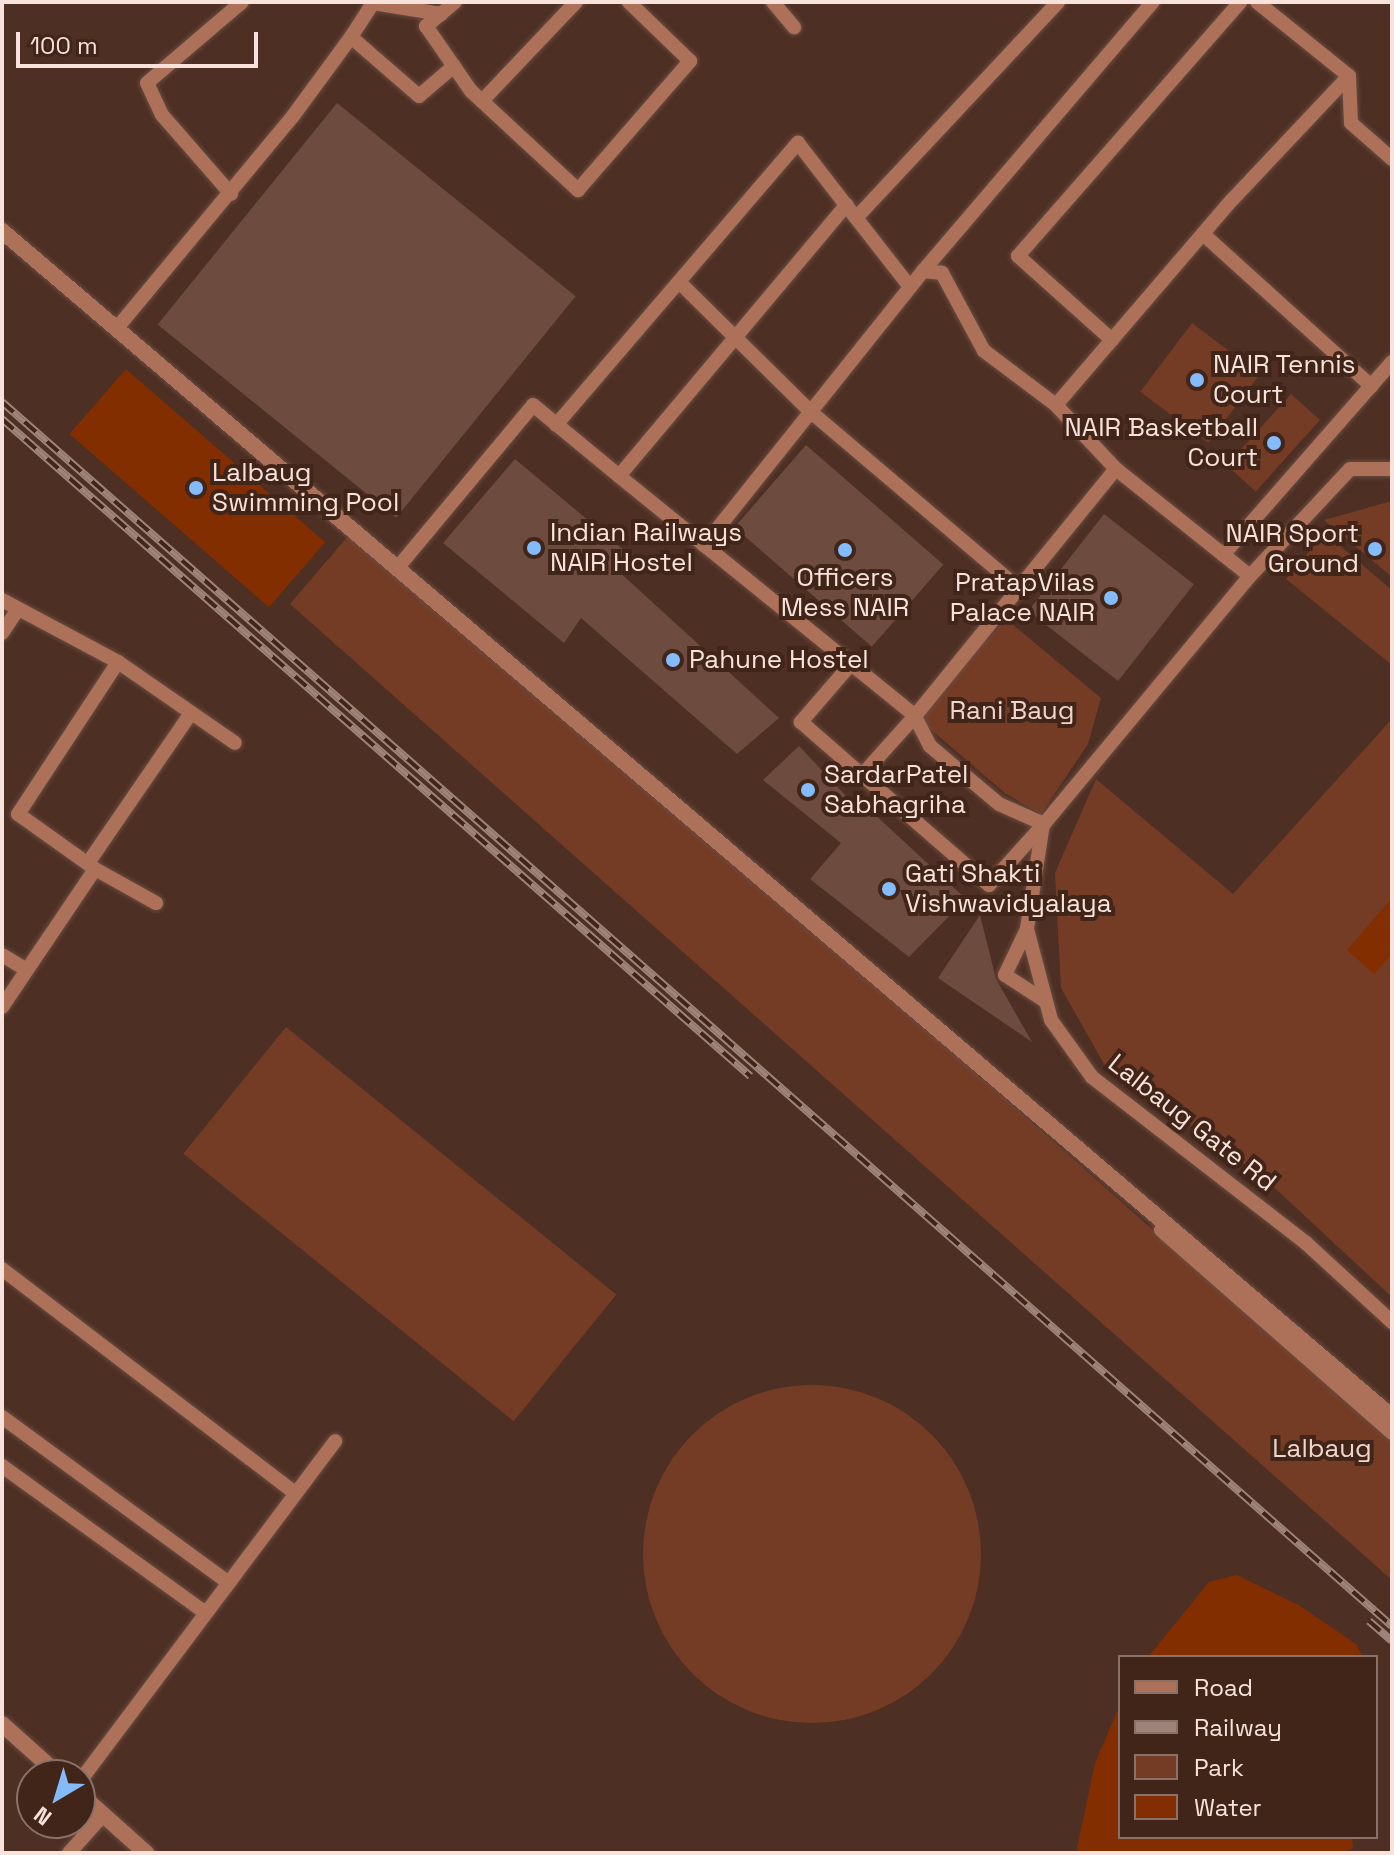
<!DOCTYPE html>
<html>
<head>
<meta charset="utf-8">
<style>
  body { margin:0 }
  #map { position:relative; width:1394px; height:1855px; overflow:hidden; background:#4e2f23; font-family:"Space Grotesk",sans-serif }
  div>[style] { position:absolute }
  .green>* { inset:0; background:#753c25; transform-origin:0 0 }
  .round { border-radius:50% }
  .water>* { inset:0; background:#832e00; transform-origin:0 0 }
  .building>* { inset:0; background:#6d4c3f; transform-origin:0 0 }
  .roads { filter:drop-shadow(0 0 2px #694c40) drop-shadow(0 0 2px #694c40) }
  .minor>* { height:14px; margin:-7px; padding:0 7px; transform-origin:7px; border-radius:7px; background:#ad7159 }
  .tertiary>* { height:16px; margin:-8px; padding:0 8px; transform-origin:8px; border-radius:8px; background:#ad7159 }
  .rail>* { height:8px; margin-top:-4px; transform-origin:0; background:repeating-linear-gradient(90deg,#422519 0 15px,#9d8379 0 30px); box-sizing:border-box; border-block:2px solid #9d8379 }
  .dots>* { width:22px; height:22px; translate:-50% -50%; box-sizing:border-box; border:4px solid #422519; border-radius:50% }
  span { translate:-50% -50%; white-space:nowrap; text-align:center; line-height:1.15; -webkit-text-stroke:8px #422519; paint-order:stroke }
  .poi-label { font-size:26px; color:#f7e3db }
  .left { translate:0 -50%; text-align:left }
  .right { translate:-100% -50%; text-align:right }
  .park-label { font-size:26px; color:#efd5cb }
  .street-label { font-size:26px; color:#f7e3db }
  .frame { position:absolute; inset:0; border:4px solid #f7e3db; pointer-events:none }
  .legend { position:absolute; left:1118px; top:1655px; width:260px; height:184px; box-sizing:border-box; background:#422519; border:2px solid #8a7167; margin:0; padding:10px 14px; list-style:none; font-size:24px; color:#f7e3db }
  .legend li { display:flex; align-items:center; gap:16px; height:40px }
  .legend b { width:40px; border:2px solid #8a7167 }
  .north { position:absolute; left:16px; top:1759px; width:80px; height:80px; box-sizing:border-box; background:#422519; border:2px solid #8a7167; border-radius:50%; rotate:218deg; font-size:22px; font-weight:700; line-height:32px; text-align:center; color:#f7e3db }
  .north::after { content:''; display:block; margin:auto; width:28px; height:36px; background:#84bbfb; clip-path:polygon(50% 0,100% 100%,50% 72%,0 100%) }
  .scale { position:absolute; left:16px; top:32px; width:242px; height:36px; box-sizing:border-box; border:4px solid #f7e3db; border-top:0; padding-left:10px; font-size:24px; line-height:28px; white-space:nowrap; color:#f7e3db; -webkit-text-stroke:6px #422519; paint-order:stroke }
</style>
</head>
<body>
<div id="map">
  <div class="green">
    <i style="left:1192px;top:323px;width:85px;height:86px;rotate:37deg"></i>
    <i style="left:1291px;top:394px;width:39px;height:96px;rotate:42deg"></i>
    <i style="clip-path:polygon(1392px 501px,1392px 577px,1324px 520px)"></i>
    <i style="clip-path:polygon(1325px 533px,1392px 590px,1392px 665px,1286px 579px)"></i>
    <i style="clip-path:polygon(348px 536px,958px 1057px,1392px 1442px,1392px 1580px,290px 604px)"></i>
    <i style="clip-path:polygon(1006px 619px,1101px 698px,1088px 744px,1041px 814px,1005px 793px,915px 716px)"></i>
    <i style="clip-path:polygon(1392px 719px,1392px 1297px,1264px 1178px,1104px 1064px,1061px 988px,1055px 873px,1096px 779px,1233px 894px)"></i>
    <i style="left:286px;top:1027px;width:425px;height:163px;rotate:39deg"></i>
    <i class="round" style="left:643px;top:1385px;width:338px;height:338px"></i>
  </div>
  <div class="water">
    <i style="left:126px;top:369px;width:264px;height:86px;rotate:41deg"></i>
    <i style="clip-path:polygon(1392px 898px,1392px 954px,1374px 974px,1347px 950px)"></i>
    <i style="clip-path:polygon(1237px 1575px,1300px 1606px,1356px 1644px,1363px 1657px,1148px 1657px,1209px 1582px)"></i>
    <i style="clip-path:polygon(1120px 1705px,1120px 1837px,1352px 1837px,1353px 1848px,1341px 1853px,1076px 1853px,1095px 1763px)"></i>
  </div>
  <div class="building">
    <i style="left:337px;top:103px;width:307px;height:285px;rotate:39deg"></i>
    <i style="left:806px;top:445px;width:182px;height:109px;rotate:41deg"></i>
    <i style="clip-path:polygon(515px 459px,626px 552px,615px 568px,779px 718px,737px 754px,581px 618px,564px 643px,443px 543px)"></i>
    <i style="left:1104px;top:514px;width:114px;height:123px;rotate:38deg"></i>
    <i style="clip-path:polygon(799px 746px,865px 816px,870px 810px,966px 899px,909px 957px,810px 879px,841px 843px,763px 780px)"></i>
    <i style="clip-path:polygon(980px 915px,996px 979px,1032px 1042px,938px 978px)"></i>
  </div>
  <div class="roads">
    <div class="minor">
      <i style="left:455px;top:2px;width:38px;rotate:140deg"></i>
      <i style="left:426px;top:26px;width:79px;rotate:55.3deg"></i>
      <i style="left:471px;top:91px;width:146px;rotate:42.8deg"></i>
      <i style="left:578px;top:190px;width:171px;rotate:-49deg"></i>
      <i style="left:690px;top:61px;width:85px;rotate:-136deg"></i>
      <i style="left:773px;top:2px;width:33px;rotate:50deg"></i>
      <i style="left:351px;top:37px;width:40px;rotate:-57.1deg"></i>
      <i style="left:373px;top:3px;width:69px;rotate:9.2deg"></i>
      <i style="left:1349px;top:76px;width:47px;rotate:87.6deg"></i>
      <i style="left:1351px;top:123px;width:55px;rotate:41.3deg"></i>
      <i style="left:482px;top:101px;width:137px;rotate:-46.5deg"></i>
      <i style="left:231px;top:194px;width:105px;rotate:-131.1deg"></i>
      <i style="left:162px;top:115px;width:35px;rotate:-115deg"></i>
      <i style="left:147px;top:83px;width:125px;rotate:-40.5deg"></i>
      <i style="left:856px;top:218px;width:296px;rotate:-46.9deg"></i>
      <i style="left:1203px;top:234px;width:227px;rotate:42.1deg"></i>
      <i style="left:923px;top:271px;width:354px;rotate:-49.5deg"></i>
      <i style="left:679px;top:282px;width:185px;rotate:44.6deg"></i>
      <i style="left:811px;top:412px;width:274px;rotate:40.3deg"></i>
      <i style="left:117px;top:328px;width:276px;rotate:-50.3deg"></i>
      <i style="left:293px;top:116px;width:98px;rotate:-53.7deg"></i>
      <i style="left:351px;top:37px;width:90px;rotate:40.9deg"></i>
      <i style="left:419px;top:96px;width:46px;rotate:-40.6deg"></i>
      <i style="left:1112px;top:340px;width:126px;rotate:-138.2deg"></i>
      <i style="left:1018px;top:256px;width:337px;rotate:-48.8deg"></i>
      <i style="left:1056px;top:405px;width:270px;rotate:-49.4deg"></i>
      <i style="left:1232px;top:200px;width:170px;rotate:-46.7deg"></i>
      <i style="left:1349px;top:76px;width:118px;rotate:-141.2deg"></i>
      <i style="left:556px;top:425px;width:372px;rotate:-49.4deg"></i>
      <i style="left:798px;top:143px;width:78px;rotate:52.3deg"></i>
      <i style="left:1116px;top:469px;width:171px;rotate:38.6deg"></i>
      <i style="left:619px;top:476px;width:354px;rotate:-50deg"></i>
      <i style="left:846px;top:205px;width:104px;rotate:52deg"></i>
      <i style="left:1223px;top:555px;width:257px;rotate:-48.8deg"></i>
      <i style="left:399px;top:566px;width:209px;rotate:-50.2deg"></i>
      <i style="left:533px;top:405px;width:112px;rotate:39.5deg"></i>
      <i style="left:619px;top:476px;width:381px;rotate:39deg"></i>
      <i style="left:915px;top:716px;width:318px;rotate:-50.9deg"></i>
      <i style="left:1116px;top:469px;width:88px;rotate:-133.2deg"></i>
      <i style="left:1056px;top:405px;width:90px;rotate:-143.1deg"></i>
      <i style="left:984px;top:351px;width:89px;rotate:-118.3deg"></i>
      <i style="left:942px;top:273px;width:19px;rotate:-174deg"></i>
      <i style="left:923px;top:271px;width:351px;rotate:128.6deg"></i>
      <i style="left:2px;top:600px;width:132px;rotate:28.1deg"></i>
      <i style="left:118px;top:662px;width:142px;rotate:34.7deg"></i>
      <i style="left:2px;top:633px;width:29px;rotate:-56deg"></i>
      <i style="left:118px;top:662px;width:182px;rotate:123.3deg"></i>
      <i style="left:18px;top:814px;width:95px;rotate:35.5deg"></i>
      <i style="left:95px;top:869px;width:70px;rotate:29.1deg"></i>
      <i style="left:851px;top:664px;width:77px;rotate:130.8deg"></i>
      <i style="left:801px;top:722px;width:81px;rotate:41deg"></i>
      <i style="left:1043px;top:824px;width:106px;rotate:98.7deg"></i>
      <i style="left:1027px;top:929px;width:94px;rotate:75.2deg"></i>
      <i style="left:1051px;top:1020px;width:70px;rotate:54.3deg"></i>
      <i style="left:1092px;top:1077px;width:271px;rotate:37.8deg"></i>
      <i style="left:1306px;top:1243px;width:117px;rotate:42.6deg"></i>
      <i style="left:1044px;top:824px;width:49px;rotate:-156deg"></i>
      <i style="left:999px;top:804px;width:48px;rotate:-140deg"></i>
      <i style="left:962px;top:773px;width:42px;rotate:-139.8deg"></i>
      <i style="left:930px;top:746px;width:34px;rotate:-117deg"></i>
      <i style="left:915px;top:716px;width:79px;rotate:131.9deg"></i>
      <i style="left:862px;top:775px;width:168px;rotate:40.9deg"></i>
      <i style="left:989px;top:885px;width:82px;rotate:-48deg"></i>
      <i style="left:1044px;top:824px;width:322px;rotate:-50.3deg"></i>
      <i style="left:1250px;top:576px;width:146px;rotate:-46.9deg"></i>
      <i style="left:1350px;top:469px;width:42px"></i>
      <i style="left:88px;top:863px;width:178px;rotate:-55.5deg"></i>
      <i style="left:1027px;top:929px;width:51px;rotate:115.6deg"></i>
      <i style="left:1005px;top:975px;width:48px;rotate:33deg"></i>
      <i style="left:2px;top:955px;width:29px;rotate:31deg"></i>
      <i style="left:2px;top:1007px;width:166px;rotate:-56deg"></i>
      <i style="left:1161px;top:1230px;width:308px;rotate:41.3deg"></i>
      <i style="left:2px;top:1269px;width:367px;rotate:37.4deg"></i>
      <i style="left:2px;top:1417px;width:281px;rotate:36.2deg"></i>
      <i style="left:2px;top:1466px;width:251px;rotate:35.8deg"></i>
      <i style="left:80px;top:1781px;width:425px;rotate:-53.1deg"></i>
      <i style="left:69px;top:1853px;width:51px;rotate:-48.2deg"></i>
    </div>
    <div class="tertiary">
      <i style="left:2px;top:231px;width:1827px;rotate:40.47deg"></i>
      <i style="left:2px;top:1724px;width:76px;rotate:41.8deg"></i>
      <i style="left:80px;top:1794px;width:89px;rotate:41.8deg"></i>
    </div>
  </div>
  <div class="rail">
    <i style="left:2px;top:402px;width:1852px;rotate:41.37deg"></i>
    <i style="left:2px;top:419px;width:996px;rotate:41.29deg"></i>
    <i style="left:1369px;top:1621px;width:30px;rotate:41deg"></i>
  </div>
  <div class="dots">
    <i style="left:1197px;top:380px;background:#84bbfb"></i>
    <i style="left:1274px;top:443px;background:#84bbfb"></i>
    <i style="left:196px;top:488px;background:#84bbfb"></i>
    <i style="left:534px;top:548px;background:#84bbfb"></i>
    <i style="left:1375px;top:549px;background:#84bbfb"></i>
    <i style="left:845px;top:550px;background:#84bbfb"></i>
    <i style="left:1111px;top:598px;background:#84bbfb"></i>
    <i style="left:673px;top:660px;background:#84bbfb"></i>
    <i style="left:808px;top:790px;background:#84bbfb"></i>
    <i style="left:889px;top:889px;background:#84bbfb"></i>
  </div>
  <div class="poi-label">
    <span class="left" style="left:1213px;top:380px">NAIR Tennis<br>Court</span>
    <span class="right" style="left:1258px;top:443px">NAIR Basketball<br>Court</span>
    <span class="left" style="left:212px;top:488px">Lalbaug<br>Swimming Pool</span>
    <span class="left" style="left:550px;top:548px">Indian Railways<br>NAIR Hostel</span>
    <span class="right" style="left:1359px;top:549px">NAIR Sport<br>Ground</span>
    <span style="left:845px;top:593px">Officers<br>Mess NAIR</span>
    <span class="right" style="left:1095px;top:598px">PratapVilas<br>Palace NAIR</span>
    <span class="left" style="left:689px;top:660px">Pahune Hostel</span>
    <span class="left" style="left:824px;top:790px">SardarPatel<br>Sabhagriha</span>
    <span class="left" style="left:905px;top:889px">Gati Shakti<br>Vishwavidyalaya</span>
  </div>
  <div class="park-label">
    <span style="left:1012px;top:711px">Rani Baug</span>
    <span style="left:1322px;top:1449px">Lalbaug</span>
  </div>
  <div class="street-label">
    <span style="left:1192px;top:1123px;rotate:38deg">Lalbaug Gate Rd</span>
  </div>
  <div class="frame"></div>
  <ul class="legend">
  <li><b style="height:10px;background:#ad7159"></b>Road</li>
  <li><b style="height:10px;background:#9d8379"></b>Railway</li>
  <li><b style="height:22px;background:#753c25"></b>Park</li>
  <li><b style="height:22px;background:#832e00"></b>Water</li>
  </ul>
  <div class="north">N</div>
  <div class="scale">100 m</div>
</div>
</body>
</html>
